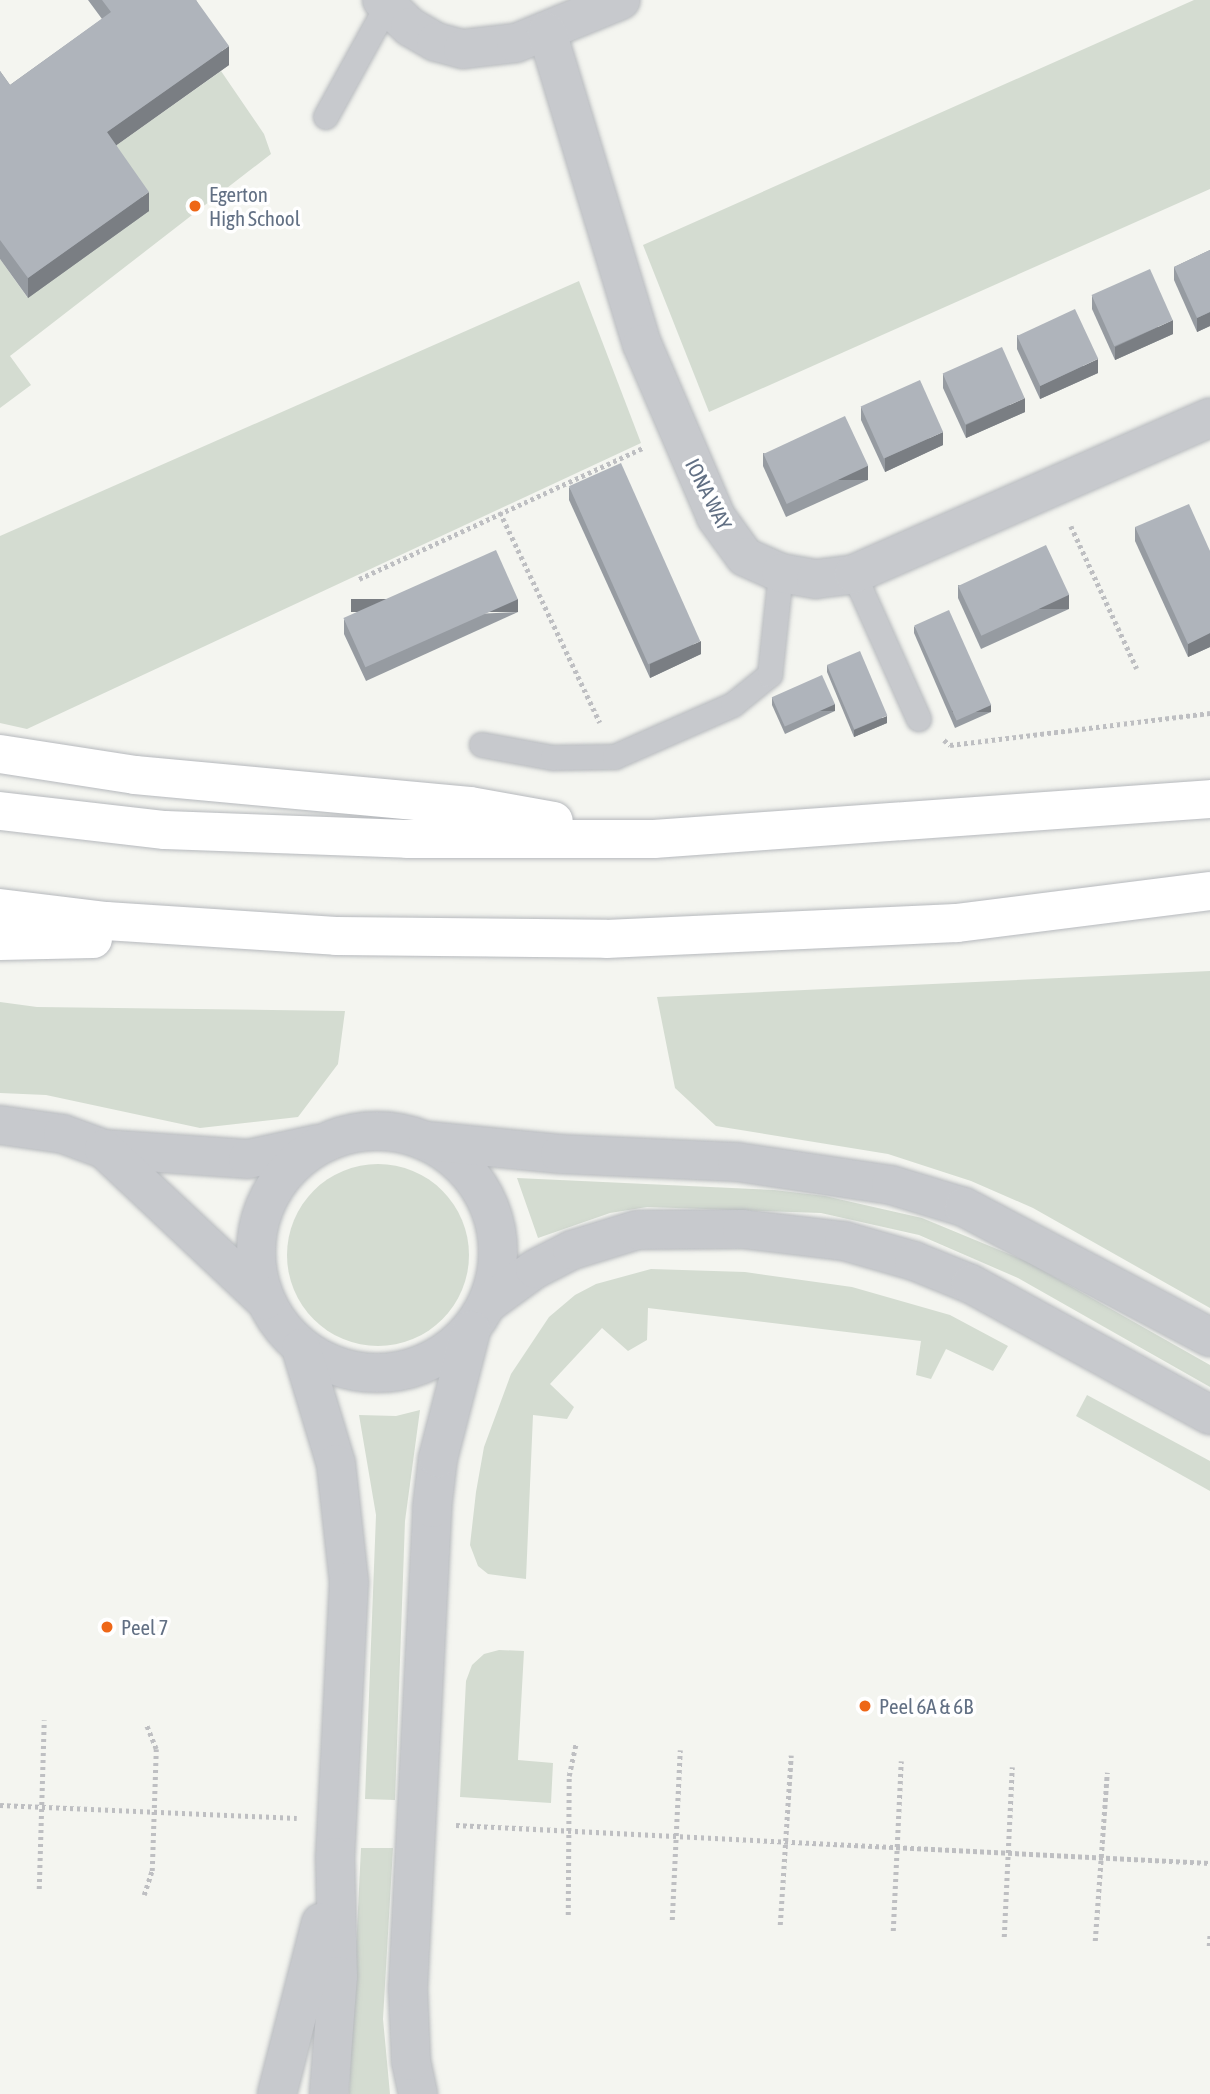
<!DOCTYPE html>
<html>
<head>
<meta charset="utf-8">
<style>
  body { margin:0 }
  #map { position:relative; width:1210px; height:2094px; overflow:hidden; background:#f4f5f0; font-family:"Asap Condensed",sans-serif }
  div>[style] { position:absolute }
  .green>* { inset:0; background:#d4dcd1 }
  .round { border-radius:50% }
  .path>* { height:4.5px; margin-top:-2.25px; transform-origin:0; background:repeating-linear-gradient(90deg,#bebfc2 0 3.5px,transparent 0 7px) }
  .roads { filter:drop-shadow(0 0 2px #b6b9bd) drop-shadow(0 0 2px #b6b9bd) }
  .lane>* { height:24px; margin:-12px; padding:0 12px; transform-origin:12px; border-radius:12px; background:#c7c9cd }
  .street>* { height:38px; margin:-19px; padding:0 19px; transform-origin:19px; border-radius:19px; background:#c7c9cd }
  .street>.ring { margin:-19px; padding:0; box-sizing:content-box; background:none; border:38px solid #c7c9cd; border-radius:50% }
  .highway>* { height:38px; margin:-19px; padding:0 19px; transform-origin:19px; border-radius:19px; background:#fff }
  .wall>* { inset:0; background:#969ba1 }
  .shaded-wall>* { inset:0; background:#7a7e83; transform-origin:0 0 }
  .building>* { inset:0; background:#afb4bb; transform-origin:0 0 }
  .dots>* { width:19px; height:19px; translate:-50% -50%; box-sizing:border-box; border:4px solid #fff; border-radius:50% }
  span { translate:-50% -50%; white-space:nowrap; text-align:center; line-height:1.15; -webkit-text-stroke:7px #fff; paint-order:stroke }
  .poi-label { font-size:21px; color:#627084 }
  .left { translate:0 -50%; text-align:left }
  .street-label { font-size:21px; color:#627084 }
</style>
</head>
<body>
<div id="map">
  <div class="green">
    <i style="clip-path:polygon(1194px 0,1210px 0,1210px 189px,709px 412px,643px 245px)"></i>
    <i style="clip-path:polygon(221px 71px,264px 134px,271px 154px,10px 356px,31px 385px,0 408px,0 259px,27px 297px,107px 152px)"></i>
    <i style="clip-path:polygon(579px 281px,641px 443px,27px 729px,0 723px,0 536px)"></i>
    <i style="clip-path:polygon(1210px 971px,1210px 1308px,1033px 1208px,971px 1181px,888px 1154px,716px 1126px,675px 1088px,657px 997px)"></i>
    <i style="clip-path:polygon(0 1002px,37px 1007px,345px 1011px,338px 1064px,298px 1117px,200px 1128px,46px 1095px,0 1093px)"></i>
    <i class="round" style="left:287px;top:1164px;width:182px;height:182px"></i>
    <i style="clip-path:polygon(517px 1178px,774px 1190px,825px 1196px,922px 1218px,1028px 1262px,1210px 1365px,1210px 1387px,1018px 1278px,919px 1235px,821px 1213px,647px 1207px,610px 1213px,538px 1238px)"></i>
    <i style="clip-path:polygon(651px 1269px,745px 1272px,852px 1287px,950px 1315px,1008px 1346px,993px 1371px,946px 1349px,931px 1379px,916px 1375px,921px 1341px,648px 1308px,647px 1340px,628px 1351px,602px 1328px,550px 1384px,574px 1407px,567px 1419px,533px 1415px,526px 1579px,488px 1574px,478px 1566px,470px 1545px,476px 1492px,484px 1447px,511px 1374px,549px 1317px,575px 1295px,596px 1284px)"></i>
    <i style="clip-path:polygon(1087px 1395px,1210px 1461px,1210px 1491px,1076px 1416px)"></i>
    <i style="clip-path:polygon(420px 1410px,405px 1521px,395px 1800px,365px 1799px,376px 1515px,359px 1415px,396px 1416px)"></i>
    <i style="clip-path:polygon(499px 1650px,524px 1651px,518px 1760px,553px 1763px,551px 1803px,460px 1797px,466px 1681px,472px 1665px,484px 1654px)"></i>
    <i style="clip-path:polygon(361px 1848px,393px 1848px,383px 2019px,390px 2094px,349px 2094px)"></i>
  </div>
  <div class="path">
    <i style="left:500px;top:512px;width:233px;rotate:64.6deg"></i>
    <i style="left:1071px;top:526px;width:157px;rotate:65.2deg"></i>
    <i style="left:359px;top:579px;width:313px;rotate:-24.8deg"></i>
    <i style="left:944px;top:740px;width:8px;rotate:40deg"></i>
    <i style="left:950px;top:745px;width:262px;rotate:-7deg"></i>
    <i style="left:0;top:1805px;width:297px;rotate:2.5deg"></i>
    <i style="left:456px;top:1825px;width:755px;rotate:2.89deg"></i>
    <i style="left:39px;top:1889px;width:169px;rotate:-88.3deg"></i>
    <i style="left:144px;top:1895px;width:25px;rotate:-72deg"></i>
    <i style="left:152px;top:1871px;width:122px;rotate:-88.1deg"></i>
    <i style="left:156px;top:1749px;width:27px;rotate:-112deg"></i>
    <i style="left:568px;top:1915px;width:139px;rotate:-89.6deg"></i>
    <i style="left:569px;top:1776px;width:33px;rotate:-78deg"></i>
    <i style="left:672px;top:1920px;width:170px;rotate:-87.3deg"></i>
    <i style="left:780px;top:1925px;width:170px;rotate:-86.3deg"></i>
    <i style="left:893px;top:1931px;width:170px;rotate:-87.3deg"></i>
    <i style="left:1004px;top:1937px;width:170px;rotate:-87.3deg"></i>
    <i style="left:1095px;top:1941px;width:169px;rotate:-85.9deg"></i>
    <i style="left:1209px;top:1946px;width:13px;rotate:-86deg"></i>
  </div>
  <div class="roads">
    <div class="lane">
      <i style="left:326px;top:117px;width:127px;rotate:-61.2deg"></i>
      <i style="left:854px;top:574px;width:159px;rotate:65.9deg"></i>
      <i style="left:482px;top:745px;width:72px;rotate:10.4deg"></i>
      <i style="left:553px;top:758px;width:62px;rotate:-0.9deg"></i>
      <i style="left:615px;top:757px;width:129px;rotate:-23.8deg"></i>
      <i style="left:733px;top:705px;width:48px;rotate:-39deg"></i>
      <i style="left:770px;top:675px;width:103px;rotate:-83.8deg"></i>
    </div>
    <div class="street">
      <i style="left:382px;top:0;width:39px;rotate:44deg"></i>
      <i style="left:410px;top:27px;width:30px;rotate:30deg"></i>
      <i style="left:436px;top:42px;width:28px;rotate:15deg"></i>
      <i style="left:463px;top:49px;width:53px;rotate:-6.5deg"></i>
      <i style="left:516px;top:43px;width:113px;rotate:-22.3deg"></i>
      <i style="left:547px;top:32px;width:326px;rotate:73.1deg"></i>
      <i style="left:642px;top:344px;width:188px;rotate:66.8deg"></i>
      <i style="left:716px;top:517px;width:49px;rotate:54.1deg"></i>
      <i style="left:745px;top:557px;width:39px;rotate:24deg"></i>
      <i style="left:781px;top:573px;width:36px;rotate:10deg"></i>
      <i style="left:816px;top:579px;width:38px;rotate:-7deg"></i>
      <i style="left:854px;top:574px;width:389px;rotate:-23.7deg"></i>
      <i style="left:0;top:1125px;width:64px;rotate:8.1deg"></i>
      <i style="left:63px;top:1134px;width:44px;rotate:20.1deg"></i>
      <i style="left:104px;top:1149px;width:144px;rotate:4deg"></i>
      <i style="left:248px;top:1159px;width:72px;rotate:-12.1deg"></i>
      <i class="ring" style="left:256px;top:1131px;width:204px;height:204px"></i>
      <i style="left:428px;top:1141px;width:133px;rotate:5.6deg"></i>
      <i style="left:560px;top:1154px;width:177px;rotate:2.6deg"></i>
      <i style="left:737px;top:1162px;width:156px;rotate:8.5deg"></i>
      <i style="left:891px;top:1185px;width:76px;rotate:16.8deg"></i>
      <i style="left:964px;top:1207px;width:278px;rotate:27.9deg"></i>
      <i style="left:104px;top:1149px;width:221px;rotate:43.2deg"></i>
      <i style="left:487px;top:1304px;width:59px;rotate:-36.1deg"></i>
      <i style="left:535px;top:1269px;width:42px;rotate:-27.2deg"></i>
      <i style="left:572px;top:1250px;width:68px;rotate:-17.1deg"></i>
      <i style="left:637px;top:1230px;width:105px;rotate:-0.5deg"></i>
      <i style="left:742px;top:1229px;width:103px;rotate:6.7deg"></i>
      <i style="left:844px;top:1241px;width:73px;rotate:15.9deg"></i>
      <i style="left:914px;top:1261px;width:61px;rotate:22deg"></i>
      <i style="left:971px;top:1284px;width:273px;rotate:28.7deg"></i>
      <i style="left:301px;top:1348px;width:121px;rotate:73.2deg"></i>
      <i style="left:336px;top:1464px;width:119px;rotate:83.7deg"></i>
      <i style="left:349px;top:1582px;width:275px;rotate:92.9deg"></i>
      <i style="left:335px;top:1857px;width:119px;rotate:88.6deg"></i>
      <i style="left:338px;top:1976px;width:118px;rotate:94.4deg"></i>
      <i style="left:277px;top:2094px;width:177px;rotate:-75.6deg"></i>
      <i style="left:418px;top:2094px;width:34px;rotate:-102deg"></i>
      <i style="left:411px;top:2061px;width:73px;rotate:-92.4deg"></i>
      <i style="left:408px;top:1988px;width:481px;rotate:-87.1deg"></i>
      <i style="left:432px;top:1508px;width:50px;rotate:-83.2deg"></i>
      <i style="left:438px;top:1458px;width:132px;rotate:-75.5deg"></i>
    </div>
    <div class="highway">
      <i style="left:0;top:754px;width:137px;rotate:8.8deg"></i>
      <i style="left:135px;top:775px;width:336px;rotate:5.3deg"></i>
      <i style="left:470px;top:806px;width:85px;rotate:10.1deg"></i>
      <i style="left:0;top:811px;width:166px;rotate:6.6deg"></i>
      <i style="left:165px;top:830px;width:242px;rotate:2.1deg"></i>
      <i style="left:407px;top:839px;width:247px"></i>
      <i style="left:654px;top:839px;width:557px;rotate:-4.11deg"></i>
      <i style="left:0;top:908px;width:107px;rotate:7deg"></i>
      <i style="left:106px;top:921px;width:230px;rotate:3.7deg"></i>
      <i style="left:336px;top:936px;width:270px;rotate:0.6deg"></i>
      <i style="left:606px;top:939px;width:351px;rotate:-2.6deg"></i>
      <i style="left:957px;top:923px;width:255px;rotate:-7.2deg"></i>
      <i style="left:0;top:941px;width:93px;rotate:-1.2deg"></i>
    </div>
  </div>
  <div class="wall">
    <i style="clip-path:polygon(88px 0,196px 0,229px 65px,116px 145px,149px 211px,28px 298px,0 259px,0 71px,10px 85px,102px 19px)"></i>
    <i style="clip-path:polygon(1210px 250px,1210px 326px,1197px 332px,1174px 280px,1174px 267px)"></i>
    <i style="clip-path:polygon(1092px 296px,1173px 334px,1115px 360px,1092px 309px)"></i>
    <i style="clip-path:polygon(1017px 335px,1098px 373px,1040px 399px,1017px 349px)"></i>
    <i style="clip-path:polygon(943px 374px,1025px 412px,966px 438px,943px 388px)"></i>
    <i style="clip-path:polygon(861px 407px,943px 445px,885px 472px,861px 420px)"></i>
    <i style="clip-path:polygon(763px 453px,868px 480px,786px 517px,763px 466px)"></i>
    <i style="clip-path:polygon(569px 487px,701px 654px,650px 678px,569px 500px)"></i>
    <i style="clip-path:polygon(1135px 527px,1210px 551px,1210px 647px,1188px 657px,1135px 541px)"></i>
    <i style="clip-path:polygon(958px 585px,1069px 609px,981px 649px,958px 598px)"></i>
    <i style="clip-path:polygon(518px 612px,366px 681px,344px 634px,344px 620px)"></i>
    <i style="clip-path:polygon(914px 626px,991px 712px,955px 728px,914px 633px)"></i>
    <i style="clip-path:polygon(827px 665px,887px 723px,854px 737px,827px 672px)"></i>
    <i style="clip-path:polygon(772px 698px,835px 711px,785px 734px,772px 705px)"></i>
  </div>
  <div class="shaded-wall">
    <i style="clip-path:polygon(229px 46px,229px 65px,107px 152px,107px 132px)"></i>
    <i style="clip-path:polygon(149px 192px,149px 211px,28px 298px,28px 278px)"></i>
    <i style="clip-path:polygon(1210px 312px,1210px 326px,1197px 332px,1197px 318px)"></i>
    <i style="clip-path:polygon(1173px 320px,1173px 334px,1115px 360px,1115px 347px)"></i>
    <i style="clip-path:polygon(1098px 359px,1098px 373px,1040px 399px,1040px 386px)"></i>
    <i style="clip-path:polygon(1025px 398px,1025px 412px,966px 438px,966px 425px)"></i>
    <i style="clip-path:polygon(943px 432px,943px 445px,885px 472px,885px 458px)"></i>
    <i style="left:868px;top:466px;width:14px;height:90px;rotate:90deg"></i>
    <i style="left:1069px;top:595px;width:14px;height:97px;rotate:90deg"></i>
    <i style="left:518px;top:599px;width:13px;height:167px;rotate:90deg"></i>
    <i style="clip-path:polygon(1210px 633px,1210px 647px,1188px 657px,1188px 644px)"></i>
    <i style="clip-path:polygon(701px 641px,701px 654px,650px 678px,650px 664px)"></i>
    <i style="left:835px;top:704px;width:7px;height:55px;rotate:90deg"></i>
    <i style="left:991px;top:705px;width:7px;height:39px;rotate:90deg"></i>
    <i style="clip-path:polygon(887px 716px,887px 723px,854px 737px,854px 730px)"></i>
  </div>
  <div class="building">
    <i style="clip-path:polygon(102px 0,196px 0,229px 46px,107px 132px,149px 192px,28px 278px,0 240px,0 71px,10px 85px,111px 12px)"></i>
    <i style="clip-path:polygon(1210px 250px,1210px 312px,1197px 318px,1174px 267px)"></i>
    <i style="left:1150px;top:269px;width:56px;height:64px;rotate:66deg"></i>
    <i style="left:1075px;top:309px;width:55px;height:64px;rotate:65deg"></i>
    <i style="left:1002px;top:347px;width:56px;height:65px;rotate:66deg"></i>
    <i style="left:920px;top:380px;width:57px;height:65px;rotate:66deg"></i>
    <i style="left:845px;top:416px;width:55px;height:90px;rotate:65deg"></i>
    <i style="left:621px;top:463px;width:195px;height:57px;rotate:66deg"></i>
    <i style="clip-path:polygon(1189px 504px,1210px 551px,1210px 633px,1188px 644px,1135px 527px)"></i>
    <i style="left:1046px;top:545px;width:55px;height:97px;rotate:65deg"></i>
    <i style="left:496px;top:550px;width:54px;height:167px;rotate:66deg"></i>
    <i style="left:949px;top:610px;width:104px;height:38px;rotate:66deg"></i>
    <i style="left:860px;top:651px;width:70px;height:36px;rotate:67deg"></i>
    <i style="left:822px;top:675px;width:32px;height:55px;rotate:66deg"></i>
  </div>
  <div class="dots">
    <i style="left:195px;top:206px;background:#ee6717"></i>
    <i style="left:107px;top:1627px;background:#ee6717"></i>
    <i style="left:865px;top:1706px;background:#ee6717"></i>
  </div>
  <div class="poi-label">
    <span class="left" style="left:209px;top:206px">Egerton<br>High School</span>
    <span class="left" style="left:121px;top:1627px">Peel 7</span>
    <span class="left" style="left:879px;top:1706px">Peel 6A &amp; 6B</span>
  </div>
  <div class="street-label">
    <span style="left:709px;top:494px;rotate:63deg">IONA WAY</span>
  </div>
</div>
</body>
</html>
